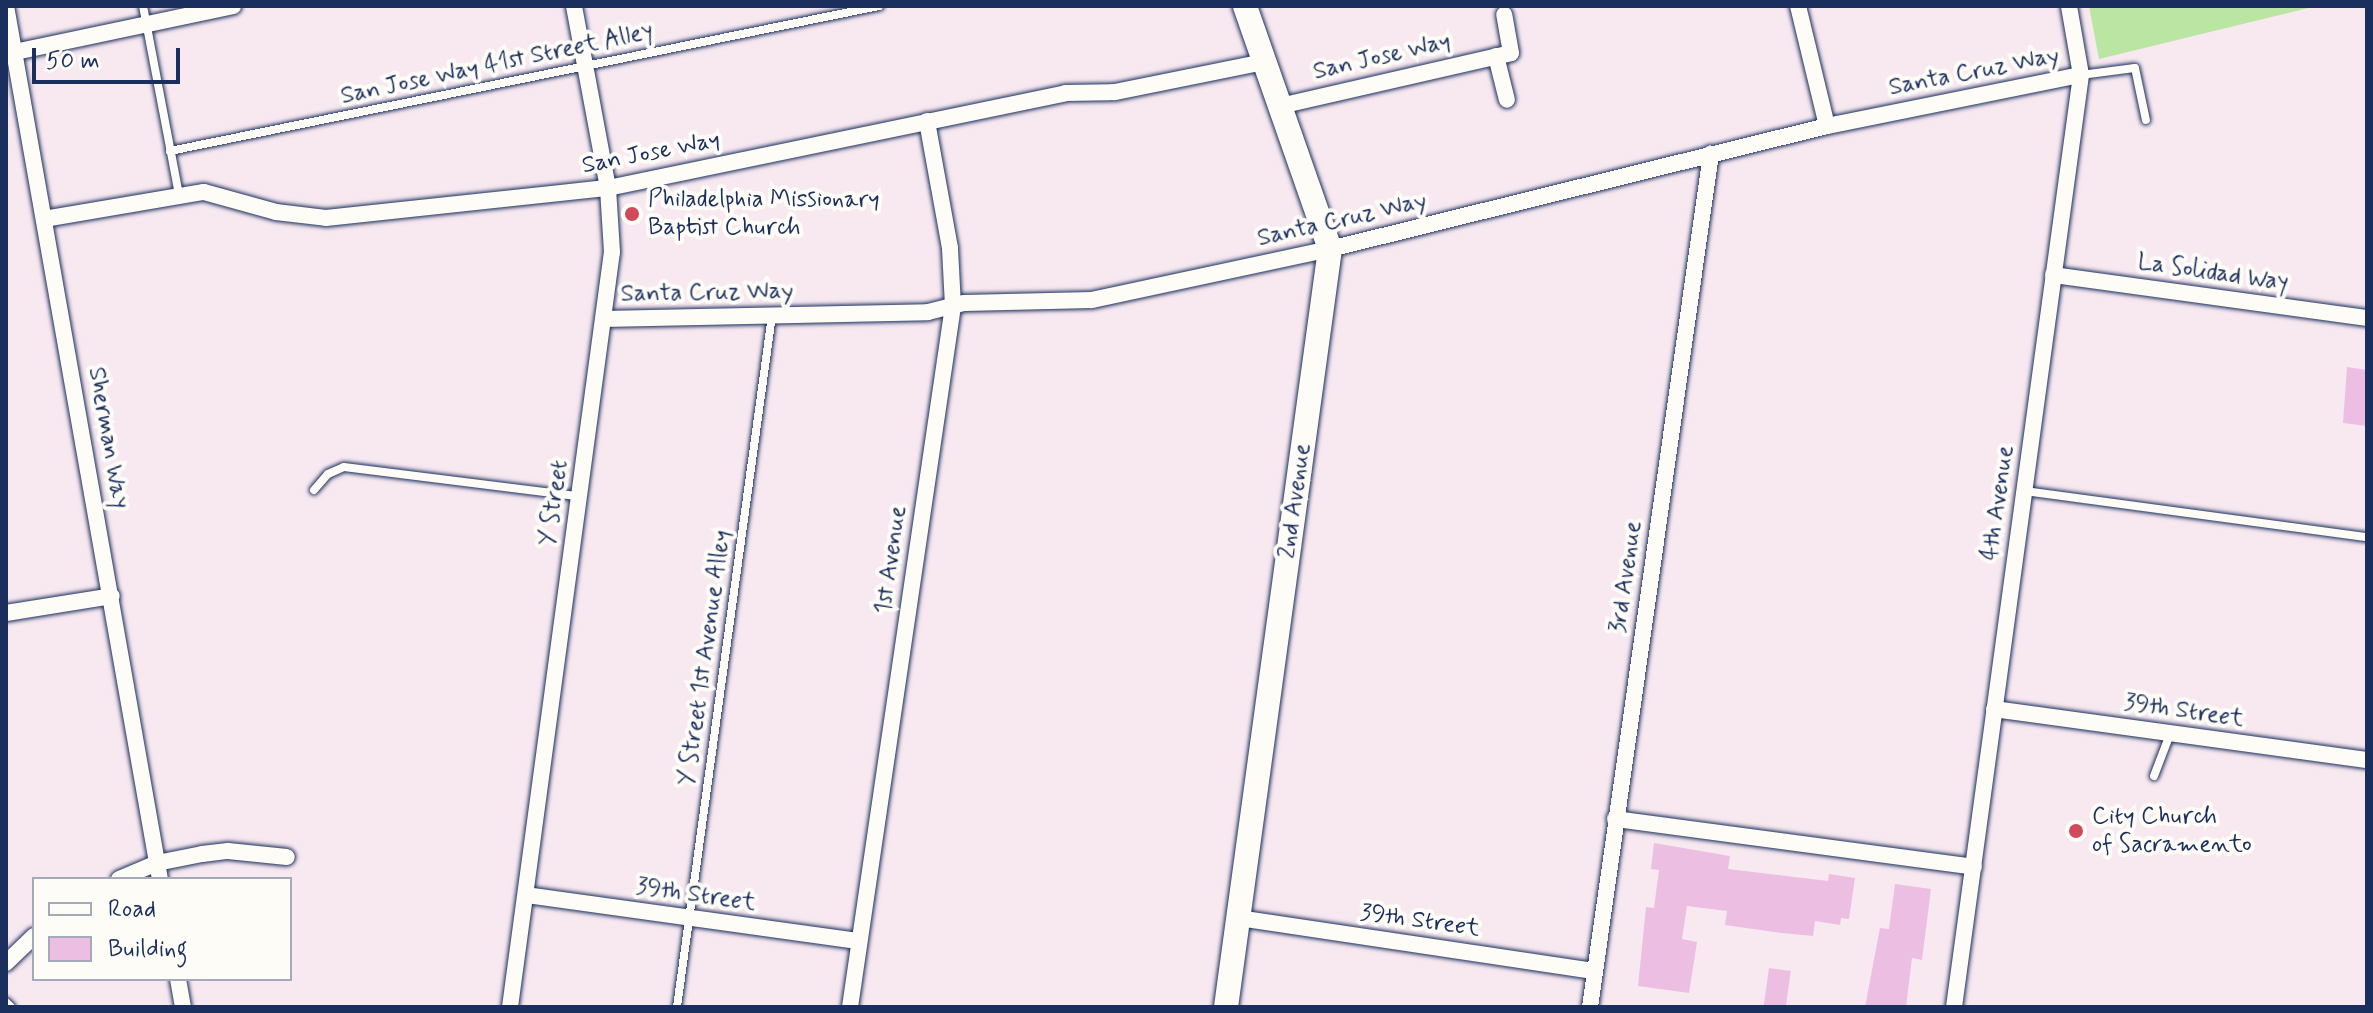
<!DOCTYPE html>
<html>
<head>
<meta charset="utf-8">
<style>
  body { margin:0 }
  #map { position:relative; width:2373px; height:1013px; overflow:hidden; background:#f8e9f1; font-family:Mynerve,sans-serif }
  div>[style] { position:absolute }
  .green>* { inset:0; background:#bbe5a2 }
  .building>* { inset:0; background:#ecbee2; transform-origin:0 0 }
  .roads { filter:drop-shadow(0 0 2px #1b2f5e) drop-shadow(0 0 2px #1b2f5e) }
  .lane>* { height:8px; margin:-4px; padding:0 4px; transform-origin:4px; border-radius:4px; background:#fdfcf7 }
  .street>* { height:16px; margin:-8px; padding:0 8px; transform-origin:8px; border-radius:8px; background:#fdfcf7 }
  .secondary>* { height:24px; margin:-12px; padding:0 12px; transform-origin:12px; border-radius:12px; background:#fdfcf7 }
  .dots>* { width:22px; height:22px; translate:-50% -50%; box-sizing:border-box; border:4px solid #fdfcf7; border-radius:50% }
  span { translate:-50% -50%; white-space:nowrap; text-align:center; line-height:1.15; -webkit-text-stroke:8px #fdfcf7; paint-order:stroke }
  .street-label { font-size:24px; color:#1b2f5e }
  .poi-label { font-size:24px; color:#1b2f5e }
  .left { translate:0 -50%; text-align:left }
  .frame { position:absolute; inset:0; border:8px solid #1b2f5e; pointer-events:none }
  .legend { position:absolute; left:32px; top:877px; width:260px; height:104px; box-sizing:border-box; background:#fdfcf7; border:2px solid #a3aaba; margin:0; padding:10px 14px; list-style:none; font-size:24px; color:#1b2f5e }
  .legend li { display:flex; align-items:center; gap:16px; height:40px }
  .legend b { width:40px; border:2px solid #a3aaba }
  .scale { position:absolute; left:32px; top:48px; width:148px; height:36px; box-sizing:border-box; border:4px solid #1b2f5e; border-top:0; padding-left:10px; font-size:24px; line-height:28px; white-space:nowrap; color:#1b2f5e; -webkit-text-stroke:6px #fdfcf7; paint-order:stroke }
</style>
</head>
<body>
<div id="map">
  <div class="green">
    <i style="clip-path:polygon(2089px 6px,2317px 6px,2099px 59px)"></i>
  </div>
  <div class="building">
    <i style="clip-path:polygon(2347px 367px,2367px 370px,2367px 426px,2343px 423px)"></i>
    <i style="clip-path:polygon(1654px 843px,1730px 856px,1728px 869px,1828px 881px,1829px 874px,1855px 878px,1849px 919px,1841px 918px,1840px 925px,1815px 921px,1813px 936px,1782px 933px,1725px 925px,1727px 911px,1687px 906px,1682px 939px,1697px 942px,1689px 993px,1638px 986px,1646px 907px,1654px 908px,1659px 870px,1651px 869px)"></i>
    <i style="clip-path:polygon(1895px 884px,1931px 889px,1922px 960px,1912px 958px,1906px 1007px,1865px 1007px,1880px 928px,1889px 929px)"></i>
    <i style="left:1769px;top:968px;width:22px;height:39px;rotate:8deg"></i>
  </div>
  <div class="roads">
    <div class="lane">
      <i style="left:143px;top:6px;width:191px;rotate:79.2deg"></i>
      <i style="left:2081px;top:75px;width:54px;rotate:-7.4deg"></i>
      <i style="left:2135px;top:68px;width:53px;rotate:78.1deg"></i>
      <i style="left:170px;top:151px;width:724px;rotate:-11.56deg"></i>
      <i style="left:314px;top:490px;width:21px;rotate:-49deg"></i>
      <i style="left:328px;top:474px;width:17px;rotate:-24deg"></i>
      <i style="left:344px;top:467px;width:236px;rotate:7.1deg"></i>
      <i style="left:2025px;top:491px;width:345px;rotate:7.7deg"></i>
      <i style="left:2154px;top:776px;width:45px;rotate:-69.1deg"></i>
      <i style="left:6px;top:1002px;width:7px;rotate:45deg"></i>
      <i style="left:677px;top:1007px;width:698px;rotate:-82.18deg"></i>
    </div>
    <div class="street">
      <i style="left:6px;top:6px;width:886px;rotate:80deg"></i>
      <i style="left:1798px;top:6px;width:123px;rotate:76.4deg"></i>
      <i style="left:15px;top:52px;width:223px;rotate:-11.9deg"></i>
      <i style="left:1496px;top:56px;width:45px;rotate:76deg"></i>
      <i style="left:1280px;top:106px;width:237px;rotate:-12.9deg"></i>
      <i style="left:1511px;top:53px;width:39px;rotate:-100deg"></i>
      <i style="left:44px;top:219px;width:162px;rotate:-9.6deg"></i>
      <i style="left:204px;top:192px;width:75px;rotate:15.5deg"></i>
      <i style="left:276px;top:212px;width:50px;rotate:6.8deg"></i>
      <i style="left:326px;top:218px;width:284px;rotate:-6.1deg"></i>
      <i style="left:608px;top:188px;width:467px;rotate:-11.7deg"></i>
      <i style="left:1065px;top:93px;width:50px;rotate:-1.1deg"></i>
      <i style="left:1115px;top:92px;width:152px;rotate:-11.4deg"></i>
      <i style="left:2053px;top:275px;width:317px;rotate:7.8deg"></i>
      <i style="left:603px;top:319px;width:325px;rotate:-1.2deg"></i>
      <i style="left:928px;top:312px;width:37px;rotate:-14deg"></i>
      <i style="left:964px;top:303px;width:128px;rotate:-1.3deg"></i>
      <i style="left:1092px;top:300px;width:243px;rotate:-12.1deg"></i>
      <i style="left:1330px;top:249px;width:512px;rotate:-13.9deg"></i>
      <i style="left:1827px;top:126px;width:259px;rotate:-11.4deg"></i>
      <i style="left:6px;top:613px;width:107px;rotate:-9.1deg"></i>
      <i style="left:1994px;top:709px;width:376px;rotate:7.8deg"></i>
      <i style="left:1615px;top:819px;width:362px;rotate:7.6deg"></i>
      <i style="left:119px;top:879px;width:41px;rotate:-22.8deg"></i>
      <i style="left:157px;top:863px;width:46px;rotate:-11.3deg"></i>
      <i style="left:202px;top:854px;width:26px;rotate:-7deg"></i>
      <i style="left:228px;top:851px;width:59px;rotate:5.8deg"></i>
      <i style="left:526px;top:895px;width:336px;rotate:7.9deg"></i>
      <i style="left:1239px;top:918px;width:359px;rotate:8.5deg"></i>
      <i style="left:6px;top:963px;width:39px;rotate:-44deg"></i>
      <i style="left:178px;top:979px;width:28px;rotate:80deg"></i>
      <i style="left:510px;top:1007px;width:762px;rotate:-82.31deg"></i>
      <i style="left:612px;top:252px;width:64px;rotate:-93.6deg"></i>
      <i style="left:608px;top:188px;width:185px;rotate:-100.6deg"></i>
      <i style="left:850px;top:1007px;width:709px;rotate:-81.64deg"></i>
      <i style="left:953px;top:306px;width:58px;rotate:-93deg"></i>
      <i style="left:950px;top:248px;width:129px;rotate:-100.3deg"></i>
      <i style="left:1590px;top:1007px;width:862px;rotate:-81.93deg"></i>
      <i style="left:1954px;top:1007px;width:941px;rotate:-82.24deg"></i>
      <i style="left:2081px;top:75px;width:70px;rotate:-99.9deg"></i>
    </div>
    <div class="secondary">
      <i style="left:1226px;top:1007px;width:765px;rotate:-82.19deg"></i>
      <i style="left:1330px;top:249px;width:257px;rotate:-109.3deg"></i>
    </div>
  </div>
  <div class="dots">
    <i style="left:632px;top:214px;background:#d1495b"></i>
    <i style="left:2076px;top:831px;background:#d1495b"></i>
  </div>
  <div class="street-label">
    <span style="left:1382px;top:57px;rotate:-13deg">San Jose Way</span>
    <span style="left:497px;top:64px;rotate:-12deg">San Jose Way 41st Street Alley</span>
    <span style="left:1974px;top:72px;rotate:-11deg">Santa Cruz Way</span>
    <span style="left:651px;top:153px;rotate:-11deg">San Jose Way</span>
    <span style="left:1342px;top:220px;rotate:-13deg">Santa Cruz Way</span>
    <span style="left:2213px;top:273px;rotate:8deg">La Solidad Way</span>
    <span style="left:707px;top:293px;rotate:-1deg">Santa Cruz Way</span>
    <span style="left:108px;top:438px;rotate:80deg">Sherman Way</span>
    <span style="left:1295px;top:501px;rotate:-82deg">2nd Avenue</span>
    <span style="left:554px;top:503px;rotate:-82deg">Y Street</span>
    <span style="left:1998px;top:503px;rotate:-82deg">4th Avenue</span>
    <span style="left:891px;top:560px;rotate:-82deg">1st Avenue</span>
    <span style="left:1626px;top:577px;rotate:-82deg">3rd Avenue</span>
    <span style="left:705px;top:658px;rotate:-82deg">Y Street 1st Avenue Alley</span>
    <span style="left:2184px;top:711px;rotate:8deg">39th Street</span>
    <span style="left:696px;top:895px;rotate:8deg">39th Street</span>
    <span style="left:1420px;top:921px;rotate:8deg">39th Street</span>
  </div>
  <div class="poi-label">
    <span class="left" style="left:648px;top:214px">Philadelphia Missionary<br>Baptist Church</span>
    <span class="left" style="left:2092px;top:831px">City Church<br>of Sacramento</span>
  </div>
  <div class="frame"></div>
  <ul class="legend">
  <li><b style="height:10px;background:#fdfcf7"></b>Road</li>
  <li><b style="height:22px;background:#ecbee2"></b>Building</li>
  </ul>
  <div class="scale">50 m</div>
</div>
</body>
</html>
